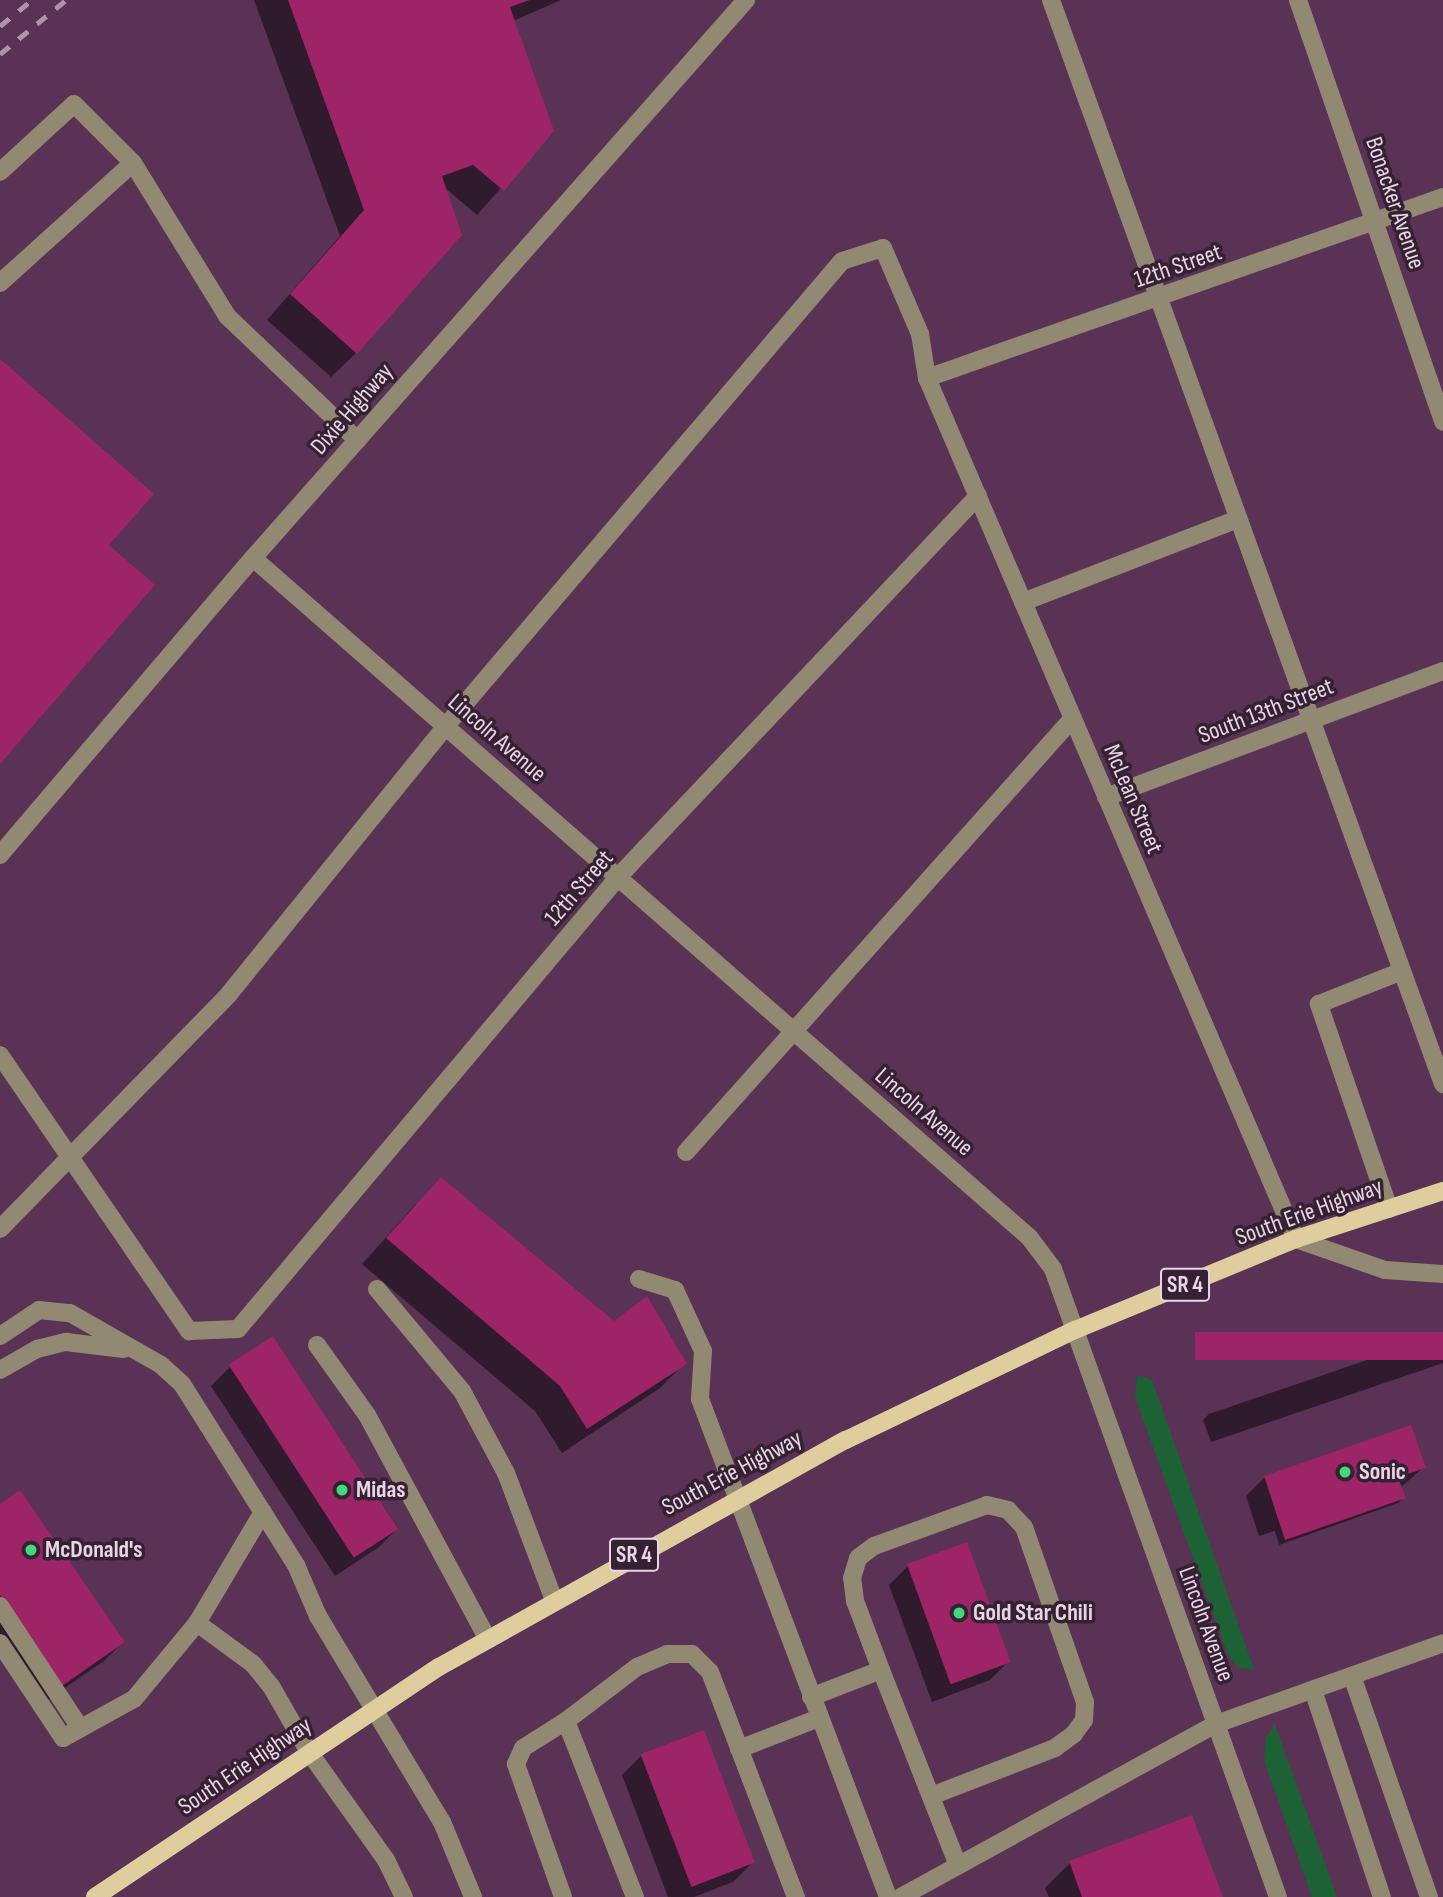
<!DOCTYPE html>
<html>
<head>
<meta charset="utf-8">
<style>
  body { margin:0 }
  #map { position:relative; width:1443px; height:1897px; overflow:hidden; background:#5a3255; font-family:"Sofia Sans Condensed",sans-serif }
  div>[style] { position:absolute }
  .green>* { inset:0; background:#1d6235 }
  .shadow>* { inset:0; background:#0007 }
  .building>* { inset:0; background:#9c2467; transform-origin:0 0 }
  .minor>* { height:18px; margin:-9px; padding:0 9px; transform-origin:9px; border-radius:9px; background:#918972 }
  .major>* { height:18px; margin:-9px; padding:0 9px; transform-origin:9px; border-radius:9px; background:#dece9e }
  .rail>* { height:5px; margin-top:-2.5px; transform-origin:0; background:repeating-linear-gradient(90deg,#b192ac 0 12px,transparent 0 24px) }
  .dots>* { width:19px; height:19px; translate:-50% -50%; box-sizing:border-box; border:4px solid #342232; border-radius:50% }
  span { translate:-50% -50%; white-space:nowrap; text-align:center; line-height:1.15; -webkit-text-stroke:7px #342232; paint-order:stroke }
  .shield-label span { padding:2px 5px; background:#342232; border:2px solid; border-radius:5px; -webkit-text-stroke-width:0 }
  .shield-label { font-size:23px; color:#ecd4e8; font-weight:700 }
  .street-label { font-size:24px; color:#ecd4e8 }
  .poi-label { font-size:24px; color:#ecd4e8; font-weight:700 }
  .left { translate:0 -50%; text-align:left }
</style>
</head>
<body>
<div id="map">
  <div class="green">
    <i style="clip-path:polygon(1137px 1375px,1152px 1380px,1254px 1669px,1238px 1668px,1228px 1655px,1135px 1397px)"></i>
    <i style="clip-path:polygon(1275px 1724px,1275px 1725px,1337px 1897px,1312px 1897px,1264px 1760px,1266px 1738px)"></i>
  </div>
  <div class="shadow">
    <i style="clip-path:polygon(254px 0,561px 0,513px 21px,552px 130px,477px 215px,444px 187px,356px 353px,331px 377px,267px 320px,340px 236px)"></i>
    <i style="clip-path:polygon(416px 1204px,614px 1323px,685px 1363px,660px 1388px,562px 1453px,535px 1411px,362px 1264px)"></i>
    <i style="clip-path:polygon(1443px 1334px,1443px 1363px,1211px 1442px,1203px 1420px,1209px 1414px)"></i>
    <i style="clip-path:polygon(273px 1339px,398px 1528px,379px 1547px,335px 1576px,211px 1386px,230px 1367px)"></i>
    <i style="clip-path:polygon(1424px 1467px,1400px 1488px,1404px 1497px,1398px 1503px,1279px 1545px,1275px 1531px,1259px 1536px,1246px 1496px,1265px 1477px)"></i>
    <i style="clip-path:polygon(0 1506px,123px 1642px,104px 1661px,43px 1703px,0 1641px)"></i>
    <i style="clip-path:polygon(908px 1566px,1009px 1661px,990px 1680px,932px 1702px,889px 1585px)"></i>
    <i style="clip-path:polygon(641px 1756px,752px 1863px,733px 1882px,694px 1897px,668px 1897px,622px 1775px)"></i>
    <i style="clip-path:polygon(1070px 1863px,1221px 1897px,1049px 1897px,1045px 1888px)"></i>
  </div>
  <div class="building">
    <i style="clip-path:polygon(288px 0,530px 0,510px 7px,554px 131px,504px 191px,473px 165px,442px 176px,462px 235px,357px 354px,290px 294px,364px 210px)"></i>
    <i style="clip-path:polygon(0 359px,154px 494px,109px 545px,155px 585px,0 764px)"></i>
    <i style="clip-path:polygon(441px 1177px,614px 1321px,647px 1296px,687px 1364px,587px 1429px,560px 1386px,386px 1238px)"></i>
    <i style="left:1443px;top:1332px;width:28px;height:248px;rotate:90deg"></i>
    <i style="left:273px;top:1336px;width:230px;height:53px;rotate:57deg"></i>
    <i style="clip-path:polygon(1411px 1425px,1426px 1468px,1398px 1477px,1406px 1498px,1285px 1540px,1264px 1476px)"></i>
    <i style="clip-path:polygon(20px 1490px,125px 1642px,62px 1686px,0 1595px,0 1504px)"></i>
    <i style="left:967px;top:1542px;width:128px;height:64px;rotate:70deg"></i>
    <i style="left:704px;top:1730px;width:142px;height:68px;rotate:69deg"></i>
    <i style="clip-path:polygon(1192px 1815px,1223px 1897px,1082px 1897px,1069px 1861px)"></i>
  </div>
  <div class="minor">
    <i style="left:1051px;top:0;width:1153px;rotate:70.12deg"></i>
    <i style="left:1298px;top:0;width:446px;rotate:71deg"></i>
    <i style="left:0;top:172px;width:100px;rotate:-42.6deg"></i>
    <i style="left:74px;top:104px;width:83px;rotate:45deg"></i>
    <i style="left:133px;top:163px;width:180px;rotate:58.4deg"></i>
    <i style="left:227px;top:316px;width:180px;rotate:43.6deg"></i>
    <i style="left:0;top:283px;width:179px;rotate:-42.1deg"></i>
    <i style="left:927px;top:378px;width:547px;rotate:-19.33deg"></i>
    <i style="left:253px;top:558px;width:1031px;rotate:41.19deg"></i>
    <i style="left:1029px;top:1237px;width:40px;rotate:53deg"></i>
    <i style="left:1053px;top:1269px;width:667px;rotate:70.29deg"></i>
    <i style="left:1023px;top:602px;width:228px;rotate:-21.1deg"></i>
    <i style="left:1106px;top:797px;width:360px;rotate:-20.5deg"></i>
    <i style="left:0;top:855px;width:390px;rotate:-49.6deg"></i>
    <i style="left:253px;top:558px;width:745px;rotate:-48.54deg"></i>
    <i style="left:0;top:1055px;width:335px;rotate:55.6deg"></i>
    <i style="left:189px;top:1331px;width:49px;rotate:-2.3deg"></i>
    <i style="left:238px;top:1329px;width:592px;rotate:-49.93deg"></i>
    <i style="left:619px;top:876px;width:523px;rotate:-46.63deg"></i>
    <i style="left:686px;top:1152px;width:580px;rotate:-48.28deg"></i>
    <i style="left:1389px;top:1209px;width:217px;rotate:-108.9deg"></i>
    <i style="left:1319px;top:1004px;width:87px;rotate:-21.6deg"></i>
    <i style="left:0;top:1229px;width:328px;rotate:-45.7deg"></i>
    <i style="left:229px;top:994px;width:343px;rotate:-51deg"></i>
    <i style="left:445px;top:727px;width:612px;rotate:-49.57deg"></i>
    <i style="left:842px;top:261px;width:43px;rotate:-17.6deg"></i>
    <i style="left:883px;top:248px;width:94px;rotate:66.7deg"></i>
    <i style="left:920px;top:334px;width:45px;rotate:81deg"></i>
    <i style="left:927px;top:378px;width:937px;rotate:66.8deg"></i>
    <i style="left:1296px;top:1239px;width:94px;rotate:19.2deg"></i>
    <i style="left:1385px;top:1270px;width:58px;rotate:3.9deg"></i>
    <i style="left:639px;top:1279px;width:38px;rotate:17deg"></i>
    <i style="left:675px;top:1290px;width:67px;rotate:65.3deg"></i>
    <i style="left:703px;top:1351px;width:48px;rotate:93.6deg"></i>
    <i style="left:700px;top:1399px;width:532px;rotate:69.32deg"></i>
    <i style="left:377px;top:1289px;width:133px;rotate:50.2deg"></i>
    <i style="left:462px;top:1391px;width:93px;rotate:61.8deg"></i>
    <i style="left:506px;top:1473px;width:136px;rotate:69.3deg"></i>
    <i style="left:0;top:1336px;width:47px;rotate:-33.7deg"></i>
    <i style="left:39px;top:1310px;width:31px;rotate:6deg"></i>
    <i style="left:70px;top:1313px;width:105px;rotate:29.7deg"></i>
    <i style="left:161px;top:1365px;width:28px;rotate:42deg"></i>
    <i style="left:182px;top:1384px;width:214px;rotate:57.8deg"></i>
    <i style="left:296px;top:1565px;width:56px;rotate:66.7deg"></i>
    <i style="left:318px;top:1616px;width:240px;rotate:59deg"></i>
    <i style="left:442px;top:1822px;width:81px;rotate:67.5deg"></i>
    <i style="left:317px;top:1345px;width:86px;rotate:54.5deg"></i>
    <i style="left:367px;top:1415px;width:253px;rotate:61.7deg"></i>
    <i style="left:0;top:1370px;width:43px;rotate:-29.6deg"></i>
    <i style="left:37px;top:1349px;width:30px;rotate:-14deg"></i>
    <i style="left:66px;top:1342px;width:58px;rotate:6.9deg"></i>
    <i style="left:0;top:1606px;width:146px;rotate:56.7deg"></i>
    <i style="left:197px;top:1623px;width:69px;rotate:36.2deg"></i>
    <i style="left:253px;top:1664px;width:28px;rotate:51deg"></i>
    <i style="left:271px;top:1686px;width:76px;rotate:60.1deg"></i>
    <i style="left:309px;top:1752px;width:133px;rotate:54.5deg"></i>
    <i style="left:386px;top:1860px;width:41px;rotate:64.1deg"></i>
    <i style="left:0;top:1643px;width:114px;rotate:56.4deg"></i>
    <i style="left:63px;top:1738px;width:81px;rotate:-28.8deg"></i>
    <i style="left:134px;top:1699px;width:99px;rotate:-50.3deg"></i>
    <i style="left:197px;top:1623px;width:129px;rotate:-59.3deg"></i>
    <i style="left:881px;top:1670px;width:74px;rotate:-110.6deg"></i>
    <i style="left:855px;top:1601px;width:23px;rotate:-97deg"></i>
    <i style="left:852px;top:1578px;width:21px;rotate:-73deg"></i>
    <i style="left:858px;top:1558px;width:20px;rotate:-37deg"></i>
    <i style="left:874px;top:1546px;width:120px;rotate:-19.9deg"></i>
    <i style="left:987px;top:1505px;width:22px;rotate:13deg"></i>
    <i style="left:1008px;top:1510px;width:23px;rotate:47deg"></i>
    <i style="left:1024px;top:1527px;width:185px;rotate:70.8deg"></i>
    <i style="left:1085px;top:1702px;width:18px;rotate:93deg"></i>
    <i style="left:1084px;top:1720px;width:17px;rotate:126deg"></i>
    <i style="left:1074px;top:1734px;width:24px;rotate:144deg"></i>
    <i style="left:1055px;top:1748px;width:133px;rotate:158.8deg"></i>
    <i style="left:1352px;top:1676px;width:234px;rotate:70.8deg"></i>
    <i style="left:1313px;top:1690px;width:218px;rotate:71.6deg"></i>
    <i style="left:811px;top:1697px;width:75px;rotate:-21.1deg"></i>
    <i style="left:881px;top:1670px;width:210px;rotate:68.5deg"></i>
    <i style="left:566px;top:1721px;width:89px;rotate:-37.3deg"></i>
    <i style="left:637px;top:1667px;width:33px;rotate:-23deg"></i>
    <i style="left:667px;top:1654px;width:25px"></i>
    <i style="left:692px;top:1654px;width:25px;rotate:45deg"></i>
    <i style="left:710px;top:1672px;width:241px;rotate:69.1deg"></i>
    <i style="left:739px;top:1749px;width:86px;rotate:-21.2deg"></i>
    <i style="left:563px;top:1897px;width:141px;rotate:-109.5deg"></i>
    <i style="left:516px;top:1764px;width:17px;rotate:-66deg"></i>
    <i style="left:523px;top:1748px;width:51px;rotate:-32.1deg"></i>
    <i style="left:566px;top:1721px;width:189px;rotate:68.6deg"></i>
    <i style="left:901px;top:1897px;width:359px;rotate:-28.8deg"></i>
    <i style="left:1216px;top:1724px;width:241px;rotate:-19.6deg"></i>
  </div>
  <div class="major">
    <i style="left:95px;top:1897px;width:414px;rotate:-33.8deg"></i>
    <i style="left:439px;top:1667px;width:466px;rotate:-29.2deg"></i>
    <i style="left:846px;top:1440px;width:254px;rotate:-25.7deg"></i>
    <i style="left:1075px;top:1330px;width:239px;rotate:-22.4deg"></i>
    <i style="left:1296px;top:1239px;width:155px;rotate:-18.1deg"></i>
  </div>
  <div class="rail">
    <i style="left:0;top:26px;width:41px;rotate:-39.1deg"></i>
    <i style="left:0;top:54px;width:85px;rotate:-39.3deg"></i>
  </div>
  <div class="dots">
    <i style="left:1345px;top:1472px;background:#45d77a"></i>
    <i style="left:342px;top:1490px;background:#45d77a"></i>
    <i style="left:31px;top:1550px;background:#45d77a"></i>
    <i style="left:959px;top:1613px;background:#45d77a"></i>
  </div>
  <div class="shield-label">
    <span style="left:1185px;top:1285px">SR 4</span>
    <span style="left:634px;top:1555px">SR 4</span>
  </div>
  <div class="street-label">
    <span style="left:1395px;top:203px;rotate:71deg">Bonacker Avenue</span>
    <span style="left:1178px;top:266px;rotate:-19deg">12th Street</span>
    <span style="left:352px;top:409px;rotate:-49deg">Dixie Highway</span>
    <span style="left:1266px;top:711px;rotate:-21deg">South 13th Street</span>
    <span style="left:497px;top:738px;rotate:41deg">Lincoln Avenue</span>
    <span style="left:1133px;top:799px;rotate:67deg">McLean Street</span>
    <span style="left:579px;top:888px;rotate:-49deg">12th Street</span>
    <span style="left:924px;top:1112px;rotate:41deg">Lincoln Avenue</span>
    <span style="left:1309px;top:1212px;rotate:-20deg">South Erie Highway</span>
    <span style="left:732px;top:1473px;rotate:-28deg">South Erie Highway</span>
    <span style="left:1206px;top:1624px;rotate:70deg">Lincoln Avenue</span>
    <span style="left:245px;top:1766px;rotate:-34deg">South Erie Highway</span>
  </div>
  <div class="poi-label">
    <span class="left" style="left:1359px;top:1472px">Sonic</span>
    <span class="left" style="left:356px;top:1490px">Midas</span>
    <span class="left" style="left:45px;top:1550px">McDonald's</span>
    <span class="left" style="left:973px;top:1613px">Gold Star Chili</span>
  </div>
</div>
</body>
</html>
